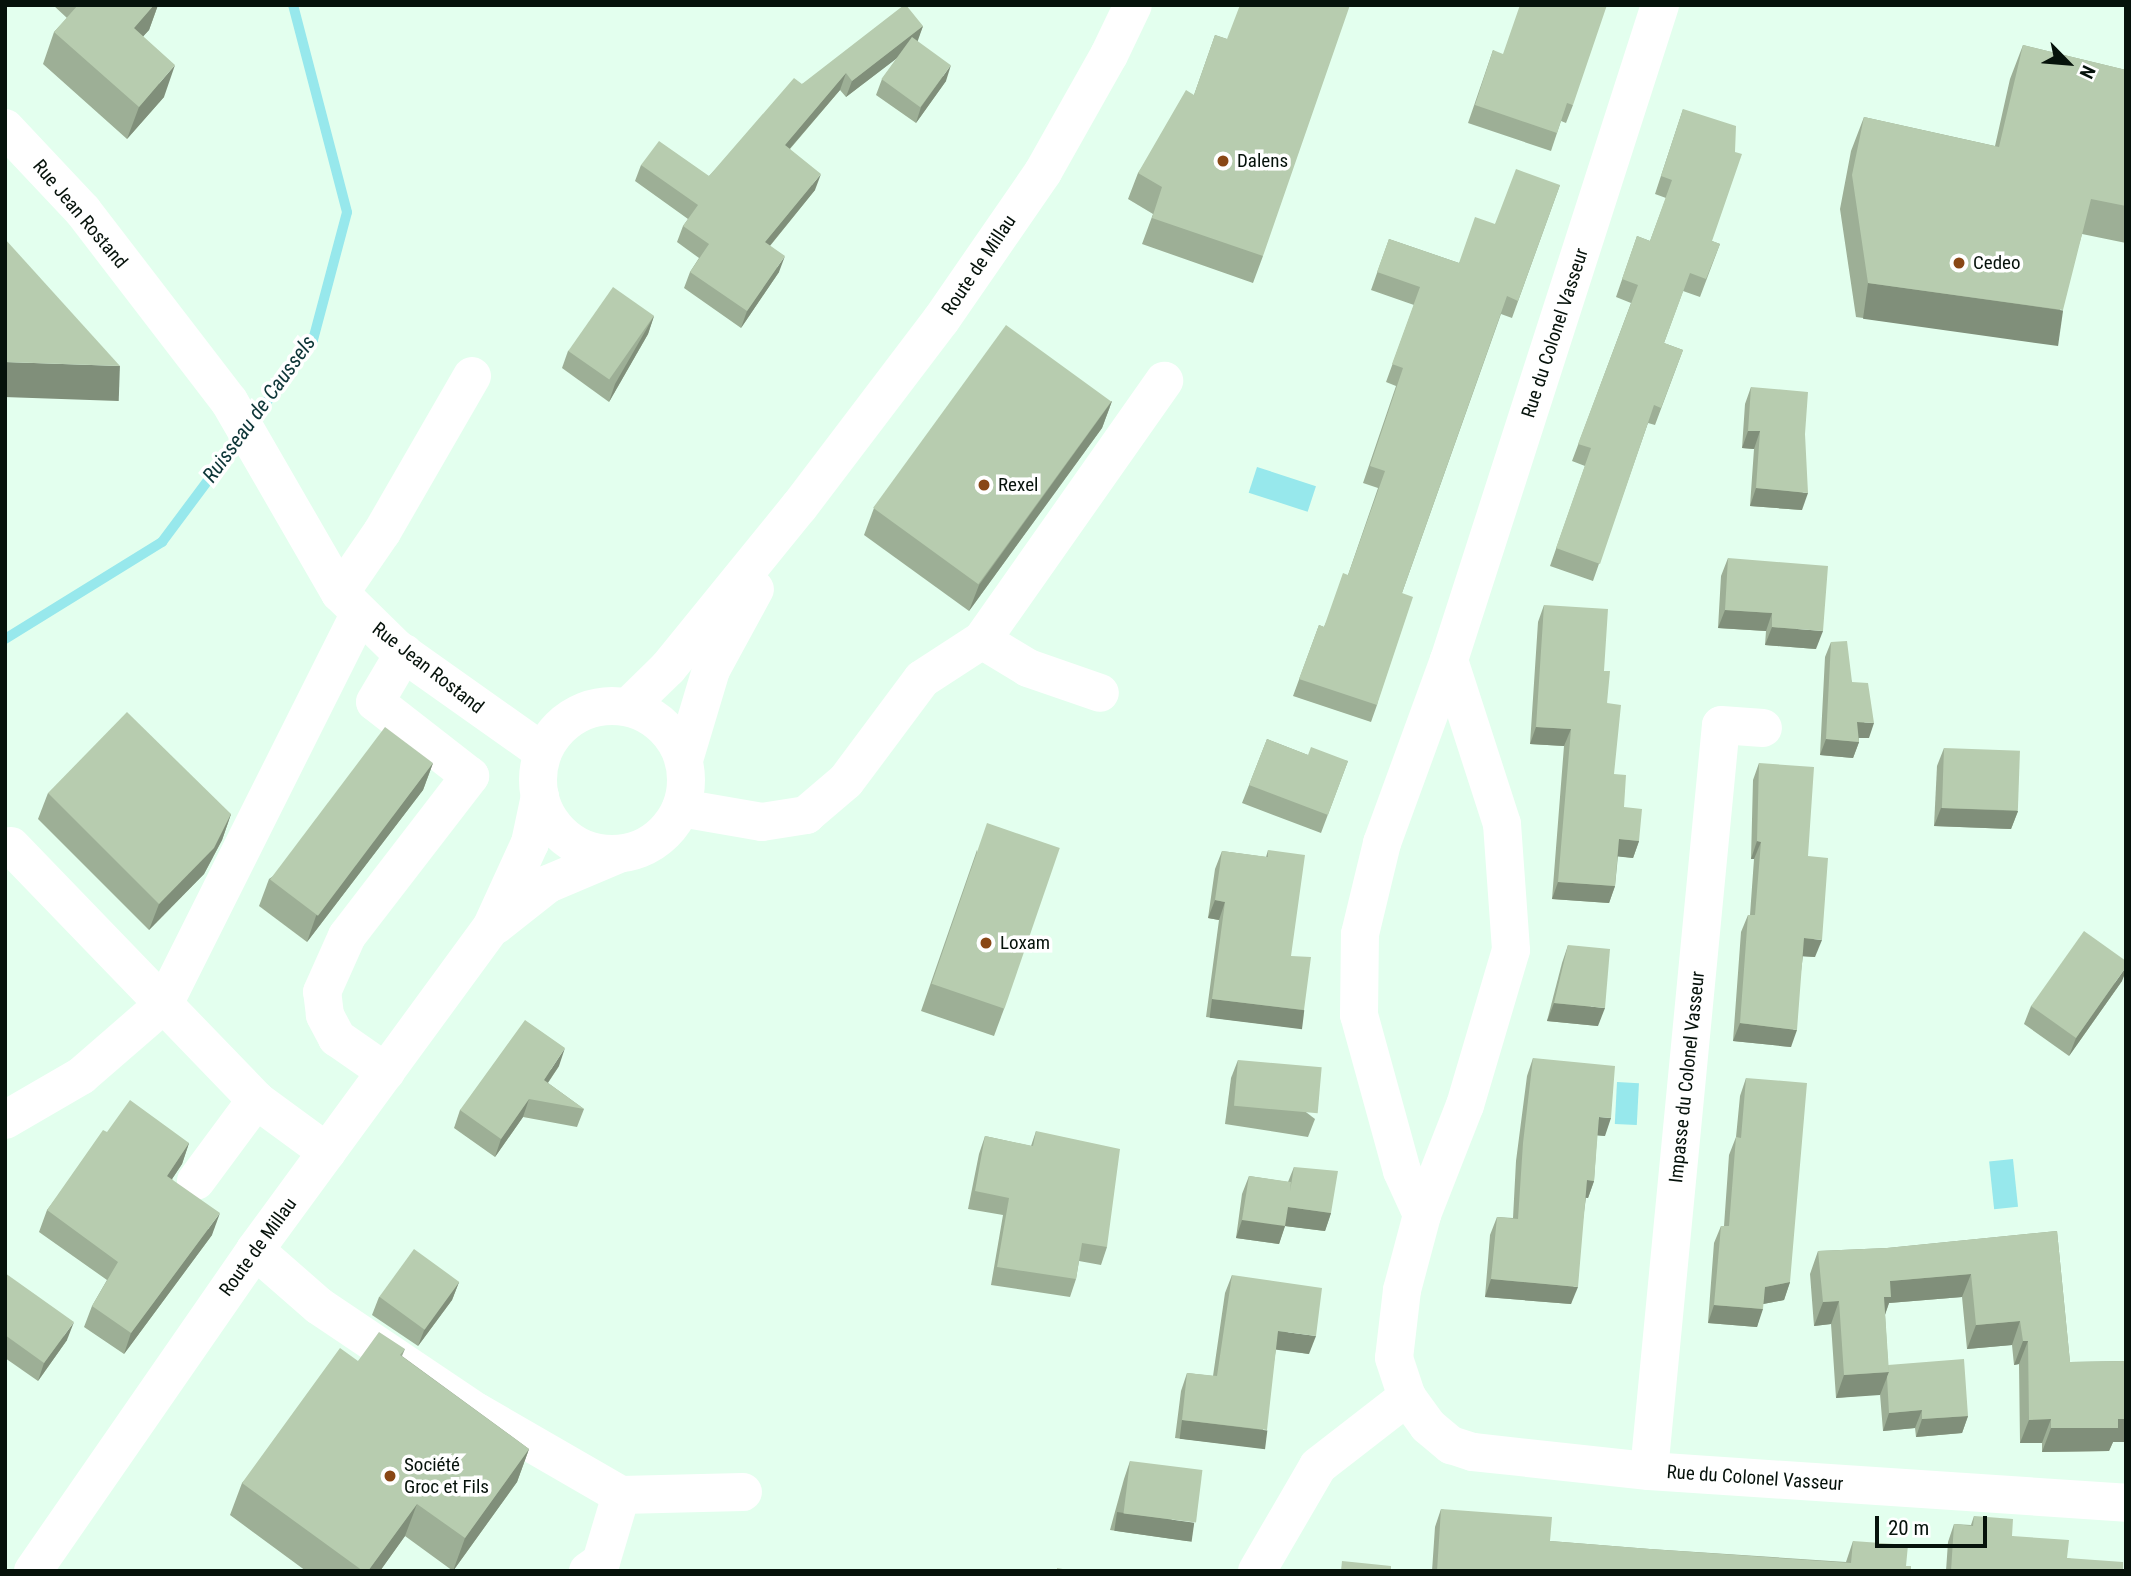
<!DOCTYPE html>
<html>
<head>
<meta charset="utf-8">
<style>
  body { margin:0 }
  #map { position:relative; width:2131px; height:1576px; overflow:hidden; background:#e3ffee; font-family:"Roboto Condensed",sans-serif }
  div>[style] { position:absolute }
  .water>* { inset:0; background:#97e8ec; transform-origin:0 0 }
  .stream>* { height:10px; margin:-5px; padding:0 5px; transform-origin:5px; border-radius:5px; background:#97e8ec }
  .minor>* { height:38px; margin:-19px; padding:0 19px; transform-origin:19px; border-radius:19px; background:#fff }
  .major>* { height:38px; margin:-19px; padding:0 19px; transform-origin:19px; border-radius:19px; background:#fff }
  .major>.ring { margin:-19px; padding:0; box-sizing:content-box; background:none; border:38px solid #fff; border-radius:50% }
  .wall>* { inset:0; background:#9daf96 }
  .shaded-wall>* { inset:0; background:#808f7a; transform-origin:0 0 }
  .building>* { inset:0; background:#b7ccaf; transform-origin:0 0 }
  .dots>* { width:19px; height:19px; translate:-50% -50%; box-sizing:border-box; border:4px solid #fff; border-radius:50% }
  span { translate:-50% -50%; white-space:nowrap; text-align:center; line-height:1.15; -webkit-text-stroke:7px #fff; paint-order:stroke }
  .poi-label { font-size:19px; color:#06120b }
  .left { translate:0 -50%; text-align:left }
  .street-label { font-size:19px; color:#06120b }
  .water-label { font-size:21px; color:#0d3537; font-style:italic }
  .frame { position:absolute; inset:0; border:7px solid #06120b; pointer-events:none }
  .north { position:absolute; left:2033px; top:28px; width:70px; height:70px; -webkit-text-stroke:5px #fff; paint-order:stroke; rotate:115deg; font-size:19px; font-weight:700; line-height:28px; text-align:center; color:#06120b }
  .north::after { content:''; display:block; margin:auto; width:24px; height:32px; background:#06120b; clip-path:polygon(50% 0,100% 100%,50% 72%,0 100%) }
  .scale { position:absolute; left:1875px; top:1516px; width:112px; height:32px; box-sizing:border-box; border:4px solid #06120b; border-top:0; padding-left:9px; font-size:21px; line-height:24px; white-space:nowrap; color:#06120b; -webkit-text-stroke:5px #fff; paint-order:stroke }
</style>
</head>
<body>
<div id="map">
  <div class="water">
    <i style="left:1257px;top:467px;width:62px;height:27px;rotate:18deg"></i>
    <i style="left:1617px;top:1082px;width:22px;height:42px;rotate:3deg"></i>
    <i style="left:2013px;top:1159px;width:48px;height:24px;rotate:84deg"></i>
  </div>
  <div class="stream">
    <i style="left:250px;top:424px;width:105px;rotate:-53.1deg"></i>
    <i style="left:313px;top:340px;width:132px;rotate:-75.1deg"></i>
    <i style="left:347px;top:212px;width:214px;rotate:-104.6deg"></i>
    <i style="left:5px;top:639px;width:185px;rotate:-31.7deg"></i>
    <i style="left:162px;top:542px;width:132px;rotate:-53.3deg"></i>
  </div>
  <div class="minor">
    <i style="left:5px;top:128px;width:114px;rotate:46.8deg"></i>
    <i style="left:83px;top:211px;width:240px;rotate:52.5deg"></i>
    <i style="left:229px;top:401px;width:222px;rotate:60deg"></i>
    <i style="left:340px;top:593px;width:78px;rotate:44.5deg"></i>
    <i style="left:396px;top:648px;width:180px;rotate:35.3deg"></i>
    <i style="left:340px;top:593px;width:74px;rotate:-55.5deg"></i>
    <i style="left:382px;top:532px;width:180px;rotate:-60deg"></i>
    <i style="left:982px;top:640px;width:54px;rotate:31.3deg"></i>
    <i style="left:1028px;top:668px;width:76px;rotate:19.1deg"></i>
    <i style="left:1449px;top:660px;width:172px;rotate:72.1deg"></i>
    <i style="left:1502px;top:824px;width:126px;rotate:85.9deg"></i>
    <i style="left:1511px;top:950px;width:162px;rotate:106.5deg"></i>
    <i style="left:1465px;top:1105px;width:118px;rotate:111.4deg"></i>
    <i style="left:1422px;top:1215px;width:78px;rotate:104.9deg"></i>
    <i style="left:1402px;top:1290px;width:68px;rotate:96.7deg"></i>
    <i style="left:1394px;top:1358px;width:41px;rotate:71.6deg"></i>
    <i style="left:1407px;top:1397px;width:36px;rotate:54deg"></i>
    <i style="left:1428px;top:1426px;width:30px;rotate:40deg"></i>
    <i style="left:1451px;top:1445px;width:23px;rotate:18deg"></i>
    <i style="left:1473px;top:1452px;width:177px;rotate:6.2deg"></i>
    <i style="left:1649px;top:1471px;width:478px;rotate:3.8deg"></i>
    <i style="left:681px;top:808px;width:82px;rotate:9.8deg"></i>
    <i style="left:762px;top:822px;width:45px;rotate:-9deg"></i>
    <i style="left:806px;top:815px;width:52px;rotate:-40.4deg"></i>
    <i style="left:846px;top:781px;width:127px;rotate:-53.3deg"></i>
    <i style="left:922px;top:679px;width:72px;rotate:-33deg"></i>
    <i style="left:982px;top:640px;width:317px;rotate:-54.9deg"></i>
    <i style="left:11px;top:846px;width:353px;rotate:46deg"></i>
    <i style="left:256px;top:1100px;width:88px;rotate:36.2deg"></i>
    <i style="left:386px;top:1072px;width:60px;rotate:-145.2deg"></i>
    <i style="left:337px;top:1038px;width:26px;rotate:-118deg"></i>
    <i style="left:325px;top:1015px;width:23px;rotate:-97deg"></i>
    <i style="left:322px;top:992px;width:61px;rotate:-65.9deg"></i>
    <i style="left:347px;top:936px;width:202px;rotate:-52.4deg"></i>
    <i style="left:470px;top:776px;width:120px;rotate:-142.1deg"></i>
    <i style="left:375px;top:702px;width:57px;rotate:-59.4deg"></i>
    <i style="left:5px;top:1120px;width:88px;rotate:-30.1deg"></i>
    <i style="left:81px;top:1076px;width:110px;rotate:-40.9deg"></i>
    <i style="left:164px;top:1004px;width:436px;rotate:-63.4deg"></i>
    <i style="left:196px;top:1181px;width:101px;rotate:-53.5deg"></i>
    <i style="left:1422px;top:1215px;width:48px;rotate:-114.4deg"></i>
    <i style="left:1402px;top:1171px;width:162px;rotate:-105.4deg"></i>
    <i style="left:1359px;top:1015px;width:81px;rotate:-89.3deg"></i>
    <i style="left:1360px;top:934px;width:94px;rotate:-76.4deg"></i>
    <i style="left:1382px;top:843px;width:195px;rotate:-69.9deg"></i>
    <i style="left:1449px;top:660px;width:688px;rotate:-72.14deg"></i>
    <i style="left:255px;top:1250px;width:85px;rotate:41.2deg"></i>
    <i style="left:319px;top:1306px;width:190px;rotate:33.9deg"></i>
    <i style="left:477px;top:1412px;width:166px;rotate:30deg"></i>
    <i style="left:621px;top:1495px;width:122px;rotate:-1.4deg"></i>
    <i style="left:1649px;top:1471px;width:749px;rotate:-84.49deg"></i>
    <i style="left:1721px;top:725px;width:42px;rotate:4.1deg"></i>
    <i style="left:588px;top:1571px;width:16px;rotate:-35deg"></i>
    <i style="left:601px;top:1562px;width:70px;rotate:-73.4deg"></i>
    <i style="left:1257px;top:1571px;width:121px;rotate:-59.8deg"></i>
    <i style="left:1318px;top:1466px;width:113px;rotate:-37.8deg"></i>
  </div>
  <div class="major">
    <i class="ring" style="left:538px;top:706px;width:110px;height:110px"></i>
    <i style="left:628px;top:707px;width:56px;rotate:-44.3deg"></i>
    <i style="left:668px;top:668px;width:208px;rotate:-50.9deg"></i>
    <i style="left:799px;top:507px;width:235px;rotate:-52.8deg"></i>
    <i style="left:941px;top:320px;width:180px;rotate:-55.4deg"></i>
    <i style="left:1043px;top:172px;width:134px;rotate:-60.6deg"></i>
    <i style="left:1109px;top:55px;width:55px;rotate:-64.4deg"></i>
    <i style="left:684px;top:760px;width:94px;rotate:-73.3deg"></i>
    <i style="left:711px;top:670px;width:92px;rotate:-61.5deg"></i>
    <i style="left:496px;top:925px;width:66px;rotate:-38.3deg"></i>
    <i style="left:548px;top:884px;width:77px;rotate:-22.9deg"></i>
    <i style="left:33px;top:1571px;width:390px;rotate:-55.3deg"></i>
    <i style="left:255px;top:1250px;width:399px;rotate:-53.8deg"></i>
    <i style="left:491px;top:928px;width:94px;rotate:-65.4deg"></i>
    <i style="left:530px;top:843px;width:48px;rotate:-78deg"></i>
  </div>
  <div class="wall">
    <i style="clip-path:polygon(53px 5px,158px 5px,149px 30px,143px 36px,164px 97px,127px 139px,43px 64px,54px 32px,67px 18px)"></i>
    <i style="clip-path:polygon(923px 26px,917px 41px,946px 81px,916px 123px,876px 95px,882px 79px,898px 57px,846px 97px,840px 90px,790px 149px,815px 190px,770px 246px,779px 272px,741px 328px,684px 288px,690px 272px,699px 258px,677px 242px,683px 226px,688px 219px,635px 181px,641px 165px,709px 176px,802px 84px)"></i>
    <i style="clip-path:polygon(1215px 35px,1227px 39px,1263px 256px,1253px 283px,1142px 244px,1153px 214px,1128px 199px,1138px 173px,1194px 95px)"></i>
    <i style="clip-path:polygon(2023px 45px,2126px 70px,2126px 243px,2082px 234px,2050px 344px,1856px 317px,1840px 209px,1851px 151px,1864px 117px,1995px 146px,2010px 79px)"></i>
    <i style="clip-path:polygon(1493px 50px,1573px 105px,1566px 123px,1561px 121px,1551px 151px,1468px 123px)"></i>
    <i style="clip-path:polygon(1683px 109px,1712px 241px,1720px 244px,1700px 297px,1683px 291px,1664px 343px,1683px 350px,1655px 425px,1648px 423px,1593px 581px,1550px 566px,1585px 466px,1572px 461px,1631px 303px,1616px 297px,1637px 236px,1650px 241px,1666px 198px,1655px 194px)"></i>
    <i style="clip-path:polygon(1560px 185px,1512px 318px,1501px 314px,1402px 593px,1377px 705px,1371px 722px,1293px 696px,1319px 625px,1324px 627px,1348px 575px,1378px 488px,1363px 483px,1396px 386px,1386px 382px,1414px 305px,1371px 290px,1389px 239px,1459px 263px,1495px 224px)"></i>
    <i style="clip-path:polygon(654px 316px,648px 334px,609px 402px,562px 368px,568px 351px)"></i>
    <i style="clip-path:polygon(1751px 387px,1805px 434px,1802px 510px,1750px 506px,1754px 449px,1742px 448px,1745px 404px)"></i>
    <i style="clip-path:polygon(1112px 401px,1102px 428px,969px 611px,864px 535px,874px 508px)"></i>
    <i style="clip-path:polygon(1728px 558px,1816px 649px,1765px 645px,1766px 631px,1718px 628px,1721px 576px)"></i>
    <i style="clip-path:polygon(1544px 605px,1604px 671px,1614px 774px,1624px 807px,1639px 841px,1633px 858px,1618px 856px,1615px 886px,1609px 903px,1552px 899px,1564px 746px,1530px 744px,1538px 622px)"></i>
    <i style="clip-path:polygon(1831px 642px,1852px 682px,1869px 738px,1859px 738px,1859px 742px,1853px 758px,1820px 755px,1825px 657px)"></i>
    <i style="clip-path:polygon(1267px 739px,1308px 755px,1348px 761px,1321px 833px,1242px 803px)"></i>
    <i style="clip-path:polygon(1944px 748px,2018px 811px,2011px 829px,1934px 826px,1937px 766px)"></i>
    <i style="clip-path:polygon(433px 763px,423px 790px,307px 942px,259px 906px,269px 879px)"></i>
    <i style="clip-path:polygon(1759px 763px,1808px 856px,1815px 957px,1803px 956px,1791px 1047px,1733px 1041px,1741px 932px,1748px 915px,1750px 915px,1754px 859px,1751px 859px,1753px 780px)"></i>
    <i style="clip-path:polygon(48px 793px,231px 814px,222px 840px,204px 874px,149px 930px,38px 819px)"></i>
    <i style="clip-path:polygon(977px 850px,1004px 1009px,994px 1036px,921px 1011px)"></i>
    <i style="clip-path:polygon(1268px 850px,1291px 956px,1304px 1010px,1297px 1028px,1206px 1017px,1219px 920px,1208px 918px,1215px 869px,1222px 851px,1266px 857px)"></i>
    <i style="clip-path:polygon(1568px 945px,1598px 1026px,1547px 1021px,1562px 963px)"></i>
    <i style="clip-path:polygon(2122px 981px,2069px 1056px,2024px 1024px,2031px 1006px)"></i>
    <i style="clip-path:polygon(1533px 1058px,1605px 1136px,1597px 1135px,1594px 1181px,1588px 1198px,1586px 1198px,1571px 1304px,1485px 1297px,1490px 1235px,1497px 1217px,1513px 1218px,1516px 1161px,1527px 1076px)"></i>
    <i style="clip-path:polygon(1238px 1060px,1315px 1119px,1308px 1137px,1225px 1124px,1231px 1078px)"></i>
    <i style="clip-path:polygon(559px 1066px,548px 1083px,584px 1109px,577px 1127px,523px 1117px,495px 1157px,454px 1128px,460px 1110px)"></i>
    <i style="clip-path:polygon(1746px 1078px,1790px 1282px,1784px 1300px,1763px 1304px,1757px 1327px,1708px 1323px,1714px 1243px,1721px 1226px,1724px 1226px,1729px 1155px,1736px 1137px,1740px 1096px)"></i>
    <i style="clip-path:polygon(1036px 1131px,1107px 1247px,1101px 1265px,1079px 1261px,1076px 1279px,1070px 1297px,991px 1285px,1003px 1215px,968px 1209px,979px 1154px,985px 1136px,1031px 1146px)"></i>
    <i style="clip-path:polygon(107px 1132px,189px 1143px,182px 1164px,172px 1179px,212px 1235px,124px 1354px,84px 1327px,92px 1306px,107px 1280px,39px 1232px,47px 1210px)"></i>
    <i style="clip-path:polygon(1294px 1167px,1331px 1213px,1325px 1231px,1285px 1226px,1279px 1244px,1236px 1238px,1242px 1194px,1249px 1176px,1288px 1182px)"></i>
    <i style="clip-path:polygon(2057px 1231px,2070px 1362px,2126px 1361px,2126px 1442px,2113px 1442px,2109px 1451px,2042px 1452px,2042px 1443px,2020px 1443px,2019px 1364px,2014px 1365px,2012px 1345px,1967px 1349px,1962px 1297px,1889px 1303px,1885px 1315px,1888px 1365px,1968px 1416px,1962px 1433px,1916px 1437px,1915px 1428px,1883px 1431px,1880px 1394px,1836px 1398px,1831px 1324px,1814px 1326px,1810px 1274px,1818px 1251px,1887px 1248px)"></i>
    <i style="clip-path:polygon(5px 1273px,67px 1340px,38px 1381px,5px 1358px)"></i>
    <i style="clip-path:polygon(1232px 1275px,1309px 1354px,1276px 1349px,1260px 1448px,1175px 1438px,1181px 1391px,1187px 1373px,1213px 1376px,1225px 1293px)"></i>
    <i style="clip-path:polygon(459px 1282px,452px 1300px,418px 1346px,372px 1315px,379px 1297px)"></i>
    <i style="clip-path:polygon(405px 1349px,402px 1356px,529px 1449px,517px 1482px,453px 1571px,405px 1536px,380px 1571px,306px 1571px,230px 1515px,242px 1483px,358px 1361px)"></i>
    <i style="clip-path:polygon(1130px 1461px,1187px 1541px,1110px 1530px,1124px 1479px)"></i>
    <i style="clip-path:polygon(1441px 1509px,1550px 1541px,1650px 1549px,1846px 1562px,1853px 1541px,1906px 1566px,1911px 1571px,1432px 1571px,1435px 1527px)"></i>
    <i style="clip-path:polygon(1974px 1516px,2012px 1536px,2067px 1558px,2123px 1571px,1946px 1571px,1948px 1542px,1954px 1524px,1971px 1525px)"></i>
  </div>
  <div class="shaded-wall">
    <i style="clip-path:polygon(154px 5px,158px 5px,149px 30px,122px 60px,134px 28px)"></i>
    <i style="clip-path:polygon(923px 26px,917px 43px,846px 97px,852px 81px)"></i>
    <i style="clip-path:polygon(175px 65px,164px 97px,127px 139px,139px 107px)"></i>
    <i style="clip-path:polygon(951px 65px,946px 81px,916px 123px,921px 107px)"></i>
    <i style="clip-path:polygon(846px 73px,840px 90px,779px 161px,785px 145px)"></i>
    <i style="clip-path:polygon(821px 174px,815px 190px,759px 259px,765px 242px)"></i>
    <i style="clip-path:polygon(785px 256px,779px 272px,741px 328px,747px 311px)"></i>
    <i style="left:1868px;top:283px;width:197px;height:36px;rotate:8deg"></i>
    <i style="clip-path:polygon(654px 316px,648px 334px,609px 402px,615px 384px)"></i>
    <i style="left:5px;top:362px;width:115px;height:35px;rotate:2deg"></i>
    <i style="clip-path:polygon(1112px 401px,1102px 428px,969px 611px,979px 585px)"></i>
    <i style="clip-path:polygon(1748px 431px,1760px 431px,1754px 449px,1742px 448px)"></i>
    <i style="clip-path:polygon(1756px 488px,1808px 493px,1802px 510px,1750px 506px)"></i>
    <i style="clip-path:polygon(1725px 610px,1772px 613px,1766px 631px,1718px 628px)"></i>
    <i style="clip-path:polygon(1772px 627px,1823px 631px,1816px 649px,1765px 645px)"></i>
    <i style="clip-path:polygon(1857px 722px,1874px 723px,1869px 738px,1851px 738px)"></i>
    <i style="clip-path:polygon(1536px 727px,1571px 729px,1564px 746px,1530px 744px)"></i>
    <i style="clip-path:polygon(1826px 739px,1859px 742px,1853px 758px,1820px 755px)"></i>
    <i style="clip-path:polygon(433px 763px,423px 790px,307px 942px,316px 916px)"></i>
    <i style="clip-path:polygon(1941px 808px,2018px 811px,2011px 829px,1934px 826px)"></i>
    <i style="clip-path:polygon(231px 814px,222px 840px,204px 874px,149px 930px,159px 904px)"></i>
    <i style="clip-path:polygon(1619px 839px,1639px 841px,1633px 858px,1613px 856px)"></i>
    <i style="clip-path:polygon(1757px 841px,1761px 842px,1754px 859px,1751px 859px)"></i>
    <i style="clip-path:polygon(1558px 882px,1615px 886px,1609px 903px,1552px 899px)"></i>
    <i style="clip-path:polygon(1215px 900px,1225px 902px,1219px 920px,1208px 918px)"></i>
    <i style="clip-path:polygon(1804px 938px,1822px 940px,1815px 957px,1797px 956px)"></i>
    <i style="clip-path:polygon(2126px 967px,2126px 971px,2122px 981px,2069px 1056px,2076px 1038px)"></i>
    <i style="left:1212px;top:999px;width:93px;height:19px;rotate:7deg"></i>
    <i style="clip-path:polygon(1554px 1003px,1605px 1008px,1598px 1026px,1547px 1021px)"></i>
    <i style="clip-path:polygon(1740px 1023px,1797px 1030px,1791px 1047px,1733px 1041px)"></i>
    <i style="clip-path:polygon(565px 1048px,559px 1066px,538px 1097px,544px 1080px)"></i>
    <i style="clip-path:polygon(529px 1099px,523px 1117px,495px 1157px,501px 1139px)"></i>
    <i style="clip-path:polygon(1599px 1117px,1611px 1118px,1605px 1136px,1592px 1135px)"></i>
    <i style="clip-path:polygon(189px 1143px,182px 1164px,160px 1197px,167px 1176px)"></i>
    <i style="clip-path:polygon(1587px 1180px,1594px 1181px,1588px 1198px,1581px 1197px)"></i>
    <i style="clip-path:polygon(1288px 1207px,1331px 1213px,1325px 1231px,1285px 1226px,1279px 1244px,1236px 1238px,1242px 1220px)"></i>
    <i style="clip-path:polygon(220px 1213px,212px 1235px,124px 1354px,131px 1333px)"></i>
    <i style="clip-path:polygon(1971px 1274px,1962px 1297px,1889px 1303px,1883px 1320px,1875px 1321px,1890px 1281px)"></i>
    <i style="clip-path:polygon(1491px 1279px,1578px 1287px,1571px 1304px,1485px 1297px)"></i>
    <i style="clip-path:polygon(459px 1282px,452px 1300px,418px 1346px,425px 1328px)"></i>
    <i style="clip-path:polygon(1790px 1282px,1784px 1300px,1758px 1305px,1765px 1287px)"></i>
    <i style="clip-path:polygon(1839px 1301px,1831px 1324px,1814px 1326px,1823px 1302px)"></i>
    <i style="clip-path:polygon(1714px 1305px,1763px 1309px,1757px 1327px,1708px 1323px)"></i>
    <i style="clip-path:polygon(2020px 1321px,2012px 1345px,1967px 1349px,1976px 1325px)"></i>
    <i style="clip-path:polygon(74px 1322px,67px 1340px,38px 1381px,44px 1363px)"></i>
    <i style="clip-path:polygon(1278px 1331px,1316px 1336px,1309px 1354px,1271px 1349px)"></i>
    <i style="clip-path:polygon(2023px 1341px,2028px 1341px,2019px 1364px,2014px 1365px)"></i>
    <i style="clip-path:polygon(1889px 1372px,1880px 1395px,1836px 1398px,1844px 1375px)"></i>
    <i style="clip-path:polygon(1922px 1410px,1915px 1428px,1883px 1431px,1889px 1413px)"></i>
    <i style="clip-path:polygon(1968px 1416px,1962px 1433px,1916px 1437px,1922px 1419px)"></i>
    <i style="clip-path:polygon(2051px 1419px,2042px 1443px,2020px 1443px,2029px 1420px)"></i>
    <i style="clip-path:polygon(2118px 1419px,2126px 1419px,2126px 1442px,2113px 1442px,2109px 1451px,2042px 1452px,2051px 1428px)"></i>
    <i style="left:1182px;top:1420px;width:86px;height:19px;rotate:7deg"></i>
    <i style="clip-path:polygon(529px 1449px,517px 1482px,453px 1571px,465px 1538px)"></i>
    <i style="clip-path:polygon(417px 1504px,405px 1536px,380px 1571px,368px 1571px)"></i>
    <i style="left:1117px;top:1512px;width:78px;height:19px;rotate:8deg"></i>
  </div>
  <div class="building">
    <i style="clip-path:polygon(78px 5px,154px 5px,134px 28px,175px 65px,139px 107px,54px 32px)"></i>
    <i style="clip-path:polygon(904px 5px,906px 5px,923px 26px,852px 81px,846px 73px,785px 145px,821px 174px,765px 242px,785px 256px,747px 311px,690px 272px,709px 244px,683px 226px,698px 205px,641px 165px,659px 141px,709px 176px,794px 78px,802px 84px)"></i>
    <i style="clip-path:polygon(1240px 5px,1350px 5px,1263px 256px,1152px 218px,1162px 187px,1138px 173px,1186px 90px,1194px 95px,1215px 35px,1227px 39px)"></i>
    <i style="clip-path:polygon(1520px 5px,1607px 5px,1573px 105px,1567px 103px,1557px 133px,1475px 105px,1493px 50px,1503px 54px)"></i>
    <i style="left:912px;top:37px;width:48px;height:52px;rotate:36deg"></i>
    <i style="clip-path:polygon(2023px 45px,2126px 70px,2126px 206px,2091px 199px,2063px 310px,1868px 283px,1852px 175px,1864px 117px,1999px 147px)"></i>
    <i style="clip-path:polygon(1683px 109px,1736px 126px,1735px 152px,1742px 154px,1712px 241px,1720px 244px,1706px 279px,1690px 273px,1664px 343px,1683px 350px,1661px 408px,1654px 405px,1600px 564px,1556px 548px,1591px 448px,1578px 444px,1638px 285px,1622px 279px,1637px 236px,1650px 241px,1672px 180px,1661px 176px)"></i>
    <i style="clip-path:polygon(1516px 169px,1560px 185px,1518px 301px,1507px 296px,1402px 593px,1413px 597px,1377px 705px,1299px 679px,1319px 625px,1324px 627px,1343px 573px,1348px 575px,1385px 471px,1370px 466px,1403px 368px,1392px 364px,1420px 287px,1377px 272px,1389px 239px,1459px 263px,1475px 217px,1495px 224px)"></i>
    <i style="clip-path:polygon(5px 239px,120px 366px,5px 362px)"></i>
    <i style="left:613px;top:287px;width:50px;height:78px;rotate:35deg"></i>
    <i style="left:1006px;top:325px;width:130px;height:226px;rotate:36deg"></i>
    <i style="clip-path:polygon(1751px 387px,1808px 392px,1805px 434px,1808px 493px,1756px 488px,1760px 431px,1748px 431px)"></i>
    <i style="clip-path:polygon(1728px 558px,1828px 566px,1823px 631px,1772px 627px,1772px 613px,1725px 610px)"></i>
    <i style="clip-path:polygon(1544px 605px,1608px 609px,1604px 671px,1610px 671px,1607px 703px,1621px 705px,1614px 774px,1626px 775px,1624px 807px,1642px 809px,1639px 841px,1619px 839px,1615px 886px,1558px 882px,1571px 729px,1536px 727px)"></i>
    <i style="clip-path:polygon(1847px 641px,1852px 682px,1868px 683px,1874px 723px,1857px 722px,1859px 742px,1826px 739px,1831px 642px)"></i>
    <i style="clip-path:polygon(127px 712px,231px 814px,214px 848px,159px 904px,48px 793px)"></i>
    <i style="left:385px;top:727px;width:60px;height:191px;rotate:37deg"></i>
    <i style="clip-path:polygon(1267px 739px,1308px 755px,1311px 747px,1348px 761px,1328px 815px,1249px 785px)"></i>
    <i style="left:1944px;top:748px;width:76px;height:60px;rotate:2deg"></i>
    <i style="clip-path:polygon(1759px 763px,1814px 767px,1808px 856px,1828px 858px,1822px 940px,1804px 938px,1797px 1030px,1740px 1023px,1748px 915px,1755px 915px,1761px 842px,1757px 841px)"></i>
    <i style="left:987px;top:823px;width:77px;height:170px;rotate:19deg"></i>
    <i style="clip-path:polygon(1268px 850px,1305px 855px,1291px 956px,1311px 957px,1304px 1010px,1212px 999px,1225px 902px,1215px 900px,1222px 851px,1268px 857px)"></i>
    <i style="clip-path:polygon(2084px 931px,2126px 961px,2126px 967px,2076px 1038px,2031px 1006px)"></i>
    <i style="clip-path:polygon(1568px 945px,1610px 949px,1605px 1008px,1554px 1003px)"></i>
    <i style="clip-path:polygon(525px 1020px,565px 1048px,544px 1080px,584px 1109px,529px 1099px,501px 1139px,460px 1110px)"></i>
    <i style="clip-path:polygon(1533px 1058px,1615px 1066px,1611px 1118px,1599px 1117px,1594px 1181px,1587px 1180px,1578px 1287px,1491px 1279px,1497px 1217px,1518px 1219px,1523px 1143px)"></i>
    <i style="left:1238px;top:1060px;width:84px;height:46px;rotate:5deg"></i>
    <i style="clip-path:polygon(1746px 1078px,1807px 1083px,1790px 1282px,1765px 1287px,1763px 1309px,1714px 1305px,1721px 1226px,1729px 1226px,1736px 1137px,1741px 1138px)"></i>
    <i style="clip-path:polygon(130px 1100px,189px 1143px,167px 1176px,220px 1213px,131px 1333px,92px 1306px,118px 1262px,47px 1210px,103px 1130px,107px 1132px)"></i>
    <i style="clip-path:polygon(1036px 1131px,1120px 1149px,1107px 1247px,1082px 1243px,1076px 1279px,997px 1267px,1009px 1198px,975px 1191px,985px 1136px,1033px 1146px)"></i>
    <i style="clip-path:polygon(1294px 1167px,1338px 1171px,1331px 1213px,1288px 1207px,1285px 1226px,1242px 1220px,1249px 1176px,1291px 1182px,1290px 1191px)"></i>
    <i style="clip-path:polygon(2057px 1231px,2070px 1362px,2126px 1361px,2126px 1419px,2118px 1419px,2118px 1428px,2051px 1428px,2051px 1419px,2029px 1420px,2028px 1341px,2023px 1341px,2020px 1321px,1976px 1325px,1971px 1274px,1890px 1281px,1891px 1297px,1884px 1297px,1889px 1372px,1844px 1375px,1839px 1301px,1823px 1302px,1818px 1251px,1887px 1248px)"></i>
    <i style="left:414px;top:1249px;width:56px;height:59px;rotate:36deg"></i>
    <i style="clip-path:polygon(5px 1273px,74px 1322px,44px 1363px,5px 1335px)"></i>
    <i style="clip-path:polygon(1232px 1275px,1322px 1288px,1316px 1336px,1278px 1331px,1267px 1430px,1182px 1420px,1187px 1373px,1217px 1376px)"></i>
    <i style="clip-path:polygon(379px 1332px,405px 1349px,400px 1355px,529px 1449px,465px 1538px,417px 1504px,368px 1571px,363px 1571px,242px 1483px,340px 1348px,358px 1361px)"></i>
    <i style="clip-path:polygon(1964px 1359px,1968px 1416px,1922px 1419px,1922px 1410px,1889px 1413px,1887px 1377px,1889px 1372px,1888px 1365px)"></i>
    <i style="left:1130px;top:1461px;width:73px;height:53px;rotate:7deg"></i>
    <i style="clip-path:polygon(1441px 1509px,1552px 1517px,1550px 1541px,1650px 1549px,1851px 1563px,1853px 1541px,1908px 1545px,1906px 1566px,1911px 1566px,1911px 1571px,1437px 1571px)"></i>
    <i style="clip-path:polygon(1974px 1516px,2013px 1519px,2012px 1536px,2069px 1540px,2067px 1558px,2123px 1562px,2123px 1571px,1951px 1571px,1954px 1524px,1973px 1526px)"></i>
    <i style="clip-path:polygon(1342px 1561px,1391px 1566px,1391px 1571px,1341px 1571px)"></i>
    <i style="clip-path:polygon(1057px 1568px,1074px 1571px,1057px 1571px)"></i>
  </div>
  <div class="dots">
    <i style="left:1223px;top:161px;background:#894715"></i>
    <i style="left:1959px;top:263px;background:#894715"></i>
    <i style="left:984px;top:485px;background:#894715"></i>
    <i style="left:986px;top:943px;background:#894715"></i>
    <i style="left:390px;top:1476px;background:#894715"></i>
  </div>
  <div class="poi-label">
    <span class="left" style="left:1237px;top:161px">Dalens</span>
    <span class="left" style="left:1973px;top:263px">Cedeo</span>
    <span class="left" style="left:998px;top:485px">Rexel</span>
    <span class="left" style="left:1000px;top:943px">Loxam</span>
    <span class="left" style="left:404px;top:1476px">Société<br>Groc et Fils</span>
  </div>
  <div class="street-label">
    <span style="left:80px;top:214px;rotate:50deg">Rue Jean Rostand</span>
    <span style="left:979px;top:265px;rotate:-56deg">Route de Millau</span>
    <span style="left:1555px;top:333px;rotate:-72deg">Rue du Colonel Vasseur</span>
    <span style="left:428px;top:668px;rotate:38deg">Rue Jean Rostand</span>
    <span style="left:1687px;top:1077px;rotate:-84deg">Impasse du Colonel Vasseur</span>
    <span style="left:258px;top:1247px;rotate:-54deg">Route de Millau</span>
    <span style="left:1755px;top:1478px;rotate:4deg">Rue du Colonel Vasseur</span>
  </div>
  <div class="water-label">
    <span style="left:259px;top:409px;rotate:-54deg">Ruisseau de Caussels</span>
  </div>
  <div class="frame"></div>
  <div class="north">N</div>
  <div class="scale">20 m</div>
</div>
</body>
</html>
